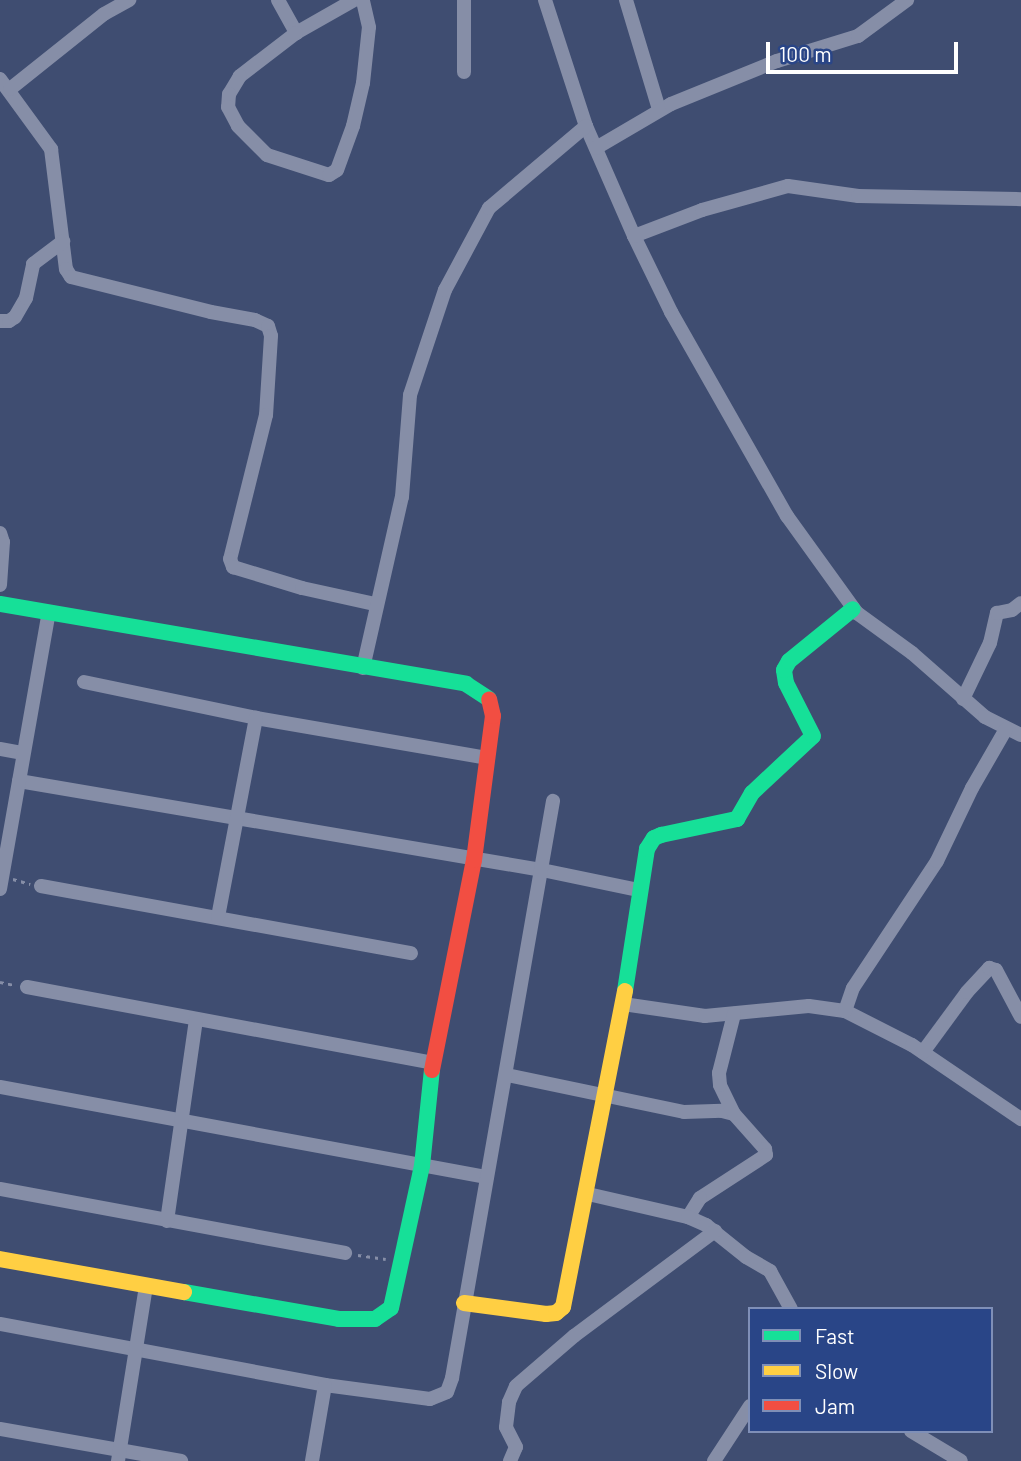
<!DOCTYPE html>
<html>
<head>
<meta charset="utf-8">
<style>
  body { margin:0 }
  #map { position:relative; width:1021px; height:1461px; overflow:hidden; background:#3f4d71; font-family:Barlow,sans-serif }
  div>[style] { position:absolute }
  .path>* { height:2.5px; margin-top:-1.25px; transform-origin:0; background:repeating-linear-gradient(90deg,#868ea7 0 3.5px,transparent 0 8.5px) }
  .street>* { height:14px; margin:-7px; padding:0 7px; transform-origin:7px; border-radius:7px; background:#868ea7 }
  .fast>* { height:16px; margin:-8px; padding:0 8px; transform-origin:8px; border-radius:8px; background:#16e098 }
  .slow>* { height:16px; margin:-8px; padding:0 8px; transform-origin:8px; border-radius:8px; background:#ffcf43 }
  .jam>* { height:16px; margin:-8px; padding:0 8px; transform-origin:8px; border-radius:8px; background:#f24e42 }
  span { translate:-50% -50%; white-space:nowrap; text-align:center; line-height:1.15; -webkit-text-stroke:7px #294587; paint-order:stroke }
  .legend { position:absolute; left:748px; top:1307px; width:245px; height:126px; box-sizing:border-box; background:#294587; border:2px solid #7f8fb7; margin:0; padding:9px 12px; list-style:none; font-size:21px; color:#fff }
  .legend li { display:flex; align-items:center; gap:14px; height:35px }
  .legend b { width:35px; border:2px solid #7f8fb7 }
  .scale { position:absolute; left:766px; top:42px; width:192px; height:32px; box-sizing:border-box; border:4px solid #fff; border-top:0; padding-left:9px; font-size:21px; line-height:24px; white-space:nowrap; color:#fff; -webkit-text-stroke:5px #294587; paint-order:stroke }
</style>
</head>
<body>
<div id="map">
  <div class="path">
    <i style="left:13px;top:879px;width:18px;rotate:16deg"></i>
    <i style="left:0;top:982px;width:14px;rotate:12deg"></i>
    <i style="left:358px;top:1255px;width:28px;rotate:8deg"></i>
  </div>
  <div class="street">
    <i style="left:278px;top:0;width:38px;rotate:61deg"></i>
    <i style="left:296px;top:33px;width:67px;rotate:-29.6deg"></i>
    <i style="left:545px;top:0;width:133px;rotate:72deg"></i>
    <i style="left:586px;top:126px;width:120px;rotate:66.4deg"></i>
    <i style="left:634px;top:236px;width:85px;rotate:64deg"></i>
    <i style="left:671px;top:312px;width:235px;rotate:60.4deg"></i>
    <i style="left:787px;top:516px;width:120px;rotate:54.2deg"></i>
    <i style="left:857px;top:613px;width:68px;rotate:36deg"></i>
    <i style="left:912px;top:653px;width:97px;rotate:41.2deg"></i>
    <i style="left:985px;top:717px;width:40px;rotate:26.6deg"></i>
    <i style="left:626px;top:0;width:114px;rotate:73.2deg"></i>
    <i style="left:296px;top:33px;width:71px;rotate:142.5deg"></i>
    <i style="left:240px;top:76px;width:21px;rotate:121deg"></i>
    <i style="left:229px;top:94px;width:13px;rotate:94deg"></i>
    <i style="left:228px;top:107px;width:21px;rotate:62deg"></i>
    <i style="left:238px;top:126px;width:41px;rotate:45deg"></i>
    <i style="left:267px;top:155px;width:65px;rotate:17.9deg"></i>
    <i style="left:329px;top:175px;width:9px;rotate:-32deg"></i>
    <i style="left:337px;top:170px;width:47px;rotate:-70deg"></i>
    <i style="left:353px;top:126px;width:44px;rotate:-76.9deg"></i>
    <i style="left:363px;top:83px;width:56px;rotate:-83.9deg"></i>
    <i style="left:369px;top:27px;width:28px;rotate:-103deg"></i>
    <i style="left:464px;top:72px;width:72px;rotate:-90deg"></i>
    <i style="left:0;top:79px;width:87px;rotate:53.9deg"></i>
    <i style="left:51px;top:149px;width:121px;rotate:82.9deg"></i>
    <i style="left:66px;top:269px;width:9px;rotate:58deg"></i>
    <i style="left:71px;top:277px;width:144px;rotate:14deg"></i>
    <i style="left:211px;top:312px;width:45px;rotate:10.3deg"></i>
    <i style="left:255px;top:320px;width:14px;rotate:25deg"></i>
    <i style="left:268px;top:326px;width:10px;rotate:73deg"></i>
    <i style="left:271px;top:336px;width:79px;rotate:93.6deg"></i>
    <i style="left:266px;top:415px;width:148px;rotate:104deg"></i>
    <i style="left:230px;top:559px;width:9px;rotate:69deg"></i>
    <i style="left:233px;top:567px;width:72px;rotate:16.9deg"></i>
    <i style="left:302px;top:588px;width:75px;rotate:12.4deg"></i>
    <i style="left:10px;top:89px;width:120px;rotate:-38.6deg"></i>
    <i style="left:104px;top:14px;width:29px;rotate:-29deg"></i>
    <i style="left:596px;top:148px;width:87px;rotate:-30.4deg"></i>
    <i style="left:671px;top:104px;width:114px;rotate:-22.1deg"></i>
    <i style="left:777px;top:61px;width:85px;rotate:-17.2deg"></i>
    <i style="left:858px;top:36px;width:61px;rotate:-36.3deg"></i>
    <i style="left:634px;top:236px;width:73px;rotate:-20.9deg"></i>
    <i style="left:702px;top:210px;width:89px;rotate:-15.6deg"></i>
    <i style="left:788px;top:186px;width:71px;rotate:8.1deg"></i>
    <i style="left:858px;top:196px;width:163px;rotate:1.1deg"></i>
    <i style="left:0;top:321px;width:9px"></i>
    <i style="left:9px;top:321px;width:7px;rotate:-34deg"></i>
    <i style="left:15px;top:317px;width:22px;rotate:-60deg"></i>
    <i style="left:26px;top:298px;width:35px;rotate:-78deg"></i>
    <i style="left:33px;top:264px;width:38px;rotate:-37deg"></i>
    <i style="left:0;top:533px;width:9px;rotate:72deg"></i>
    <i style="left:3px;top:542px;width:43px;rotate:94deg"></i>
    <i style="left:363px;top:668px;width:175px;rotate:-77.2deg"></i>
    <i style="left:402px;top:497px;width:102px;rotate:-85.5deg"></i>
    <i style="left:410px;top:395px;width:111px;rotate:-71.6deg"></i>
    <i style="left:445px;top:290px;width:93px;rotate:-61.8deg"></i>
    <i style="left:489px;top:208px;width:127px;rotate:-40.2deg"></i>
    <i style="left:84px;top:682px;width:176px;rotate:11.8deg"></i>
    <i style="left:256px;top:718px;width:234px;rotate:9.8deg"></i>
    <i style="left:963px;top:699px;width:62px;rotate:-64.3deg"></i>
    <i style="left:990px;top:643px;width:31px;rotate:-77deg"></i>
    <i style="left:997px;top:613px;width:15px;rotate:-11deg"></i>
    <i style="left:1012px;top:610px;width:11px;rotate:-38deg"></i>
    <i style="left:0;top:749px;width:22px;rotate:10deg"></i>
    <i style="left:19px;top:781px;width:531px;rotate:9.66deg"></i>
    <i style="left:542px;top:870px;width:99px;rotate:11.7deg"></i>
    <i style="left:41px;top:886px;width:376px;rotate:10.3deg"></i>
    <i style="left:0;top:889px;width:281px;rotate:-80deg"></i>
    <i style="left:218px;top:917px;width:203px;rotate:-79.2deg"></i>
    <i style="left:27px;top:987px;width:413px;rotate:10.6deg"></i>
    <i style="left:623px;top:1004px;width:83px;rotate:8.3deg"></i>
    <i style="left:705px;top:1016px;width:104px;rotate:-5.5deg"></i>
    <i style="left:809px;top:1006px;width:36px;rotate:8deg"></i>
    <i style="left:845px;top:1011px;width:75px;rotate:26.9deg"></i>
    <i style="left:912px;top:1045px;width:132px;rotate:34.2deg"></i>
    <i style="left:845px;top:1011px;width:24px;rotate:-71deg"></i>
    <i style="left:853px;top:988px;width:152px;rotate:-56.5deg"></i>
    <i style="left:937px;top:861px;width:81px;rotate:-64.4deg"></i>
    <i style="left:972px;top:788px;width:68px;rotate:-60deg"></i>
    <i style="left:923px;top:1052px;width:74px;rotate:-53.7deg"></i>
    <i style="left:967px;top:992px;width:33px;rotate:-47deg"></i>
    <i style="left:989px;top:968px;width:7px;rotate:16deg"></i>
    <i style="left:996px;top:970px;width:53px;rotate:62deg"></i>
    <i style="left:507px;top:1075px;width:181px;rotate:11.8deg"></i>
    <i style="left:684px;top:1112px;width:38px;rotate:-2deg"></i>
    <i style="left:722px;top:1111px;width:12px;rotate:14deg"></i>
    <i style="left:734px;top:1114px;width:47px;rotate:48.5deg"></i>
    <i style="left:765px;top:1149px;width:6px;rotate:81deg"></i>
    <i style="left:766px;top:1155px;width:79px;rotate:146.9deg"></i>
    <i style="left:700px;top:1198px;width:22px;rotate:122deg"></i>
    <i style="left:0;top:1087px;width:495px;rotate:10.5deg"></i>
    <i style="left:734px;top:1114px;width:32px;rotate:-116deg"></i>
    <i style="left:720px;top:1085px;width:12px;rotate:-95deg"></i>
    <i style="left:719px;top:1073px;width:61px;rotate:-75.7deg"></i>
    <i style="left:0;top:1189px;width:351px;rotate:10.5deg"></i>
    <i style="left:588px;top:1194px;width:103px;rotate:13deg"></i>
    <i style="left:688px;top:1217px;width:20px;rotate:24deg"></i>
    <i style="left:706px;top:1225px;width:51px;rotate:38.7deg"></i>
    <i style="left:746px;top:1257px;width:28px;rotate:30deg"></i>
    <i style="left:770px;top:1271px;width:43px;rotate:61.1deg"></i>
    <i style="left:167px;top:1221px;width:204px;rotate:-81.8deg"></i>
    <i style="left:0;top:1324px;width:331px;rotate:10.6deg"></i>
    <i style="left:325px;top:1385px;width:106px;rotate:7.6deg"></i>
    <i style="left:430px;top:1399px;width:18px;rotate:-22deg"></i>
    <i style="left:447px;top:1392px;width:15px;rotate:-70deg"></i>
    <i style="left:452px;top:1378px;width:586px;rotate:-80.07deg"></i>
    <i style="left:0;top:1429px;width:184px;rotate:10deg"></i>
    <i style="left:911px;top:1431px;width:58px;rotate:31deg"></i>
    <i style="left:118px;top:1461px;width:177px;rotate:-80.9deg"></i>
    <i style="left:312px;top:1461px;width:77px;rotate:-80.3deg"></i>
    <i style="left:510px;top:1461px;width:15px;rotate:-67deg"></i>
    <i style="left:516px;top:1447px;width:22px;rotate:-117deg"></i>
    <i style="left:506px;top:1427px;width:25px;rotate:-83deg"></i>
    <i style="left:509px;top:1402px;width:17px;rotate:-66deg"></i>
    <i style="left:516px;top:1386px;width:77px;rotate:-40.8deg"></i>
    <i style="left:574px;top:1336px;width:176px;rotate:-36.7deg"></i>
    <i style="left:714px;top:1461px;width:66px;rotate:-56.8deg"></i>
  </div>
  <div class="fast">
    <i style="left:0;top:604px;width:473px;rotate:9.7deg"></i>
    <i style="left:466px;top:684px;width:27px;rotate:33deg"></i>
    <i style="left:625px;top:991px;width:144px;rotate:-81.2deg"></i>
    <i style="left:647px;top:849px;width:13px;rotate:-58deg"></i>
    <i style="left:654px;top:838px;width:8px;rotate:-23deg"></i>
    <i style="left:661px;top:835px;width:78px;rotate:-11.9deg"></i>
    <i style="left:737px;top:819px;width:30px;rotate:-60deg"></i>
    <i style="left:752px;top:793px;width:83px;rotate:-43.1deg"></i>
    <i style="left:813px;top:736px;width:59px;rotate:-117deg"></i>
    <i style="left:786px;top:683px;width:13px;rotate:-99deg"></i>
    <i style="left:784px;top:670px;width:10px;rotate:-61deg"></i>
    <i style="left:789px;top:661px;width:82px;rotate:-39.1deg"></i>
    <i style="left:184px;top:1292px;width:157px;rotate:9.9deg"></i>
    <i style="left:339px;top:1319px;width:36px"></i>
    <i style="left:375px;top:1319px;width:19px;rotate:-35deg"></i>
    <i style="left:391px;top:1308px;width:145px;rotate:-77.7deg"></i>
    <i style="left:422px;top:1166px;width:97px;rotate:-84.1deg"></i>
  </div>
  <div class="slow">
    <i style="left:0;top:1259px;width:187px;rotate:10.2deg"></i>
    <i style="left:464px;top:1303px;width:83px;rotate:7.6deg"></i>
    <i style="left:546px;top:1314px;width:10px;rotate:-6deg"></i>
    <i style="left:556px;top:1313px;width:9px;rotate:-41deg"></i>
    <i style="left:563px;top:1307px;width:322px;rotate:-78.9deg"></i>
  </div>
  <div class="jam">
    <i style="left:432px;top:1070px;width:214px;rotate:-78.7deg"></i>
    <i style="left:474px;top:860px;width:145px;rotate:-82.5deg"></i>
    <i style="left:493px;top:716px;width:17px;rotate:-103deg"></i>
  </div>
  <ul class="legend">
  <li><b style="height:9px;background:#16e098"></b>Fast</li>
  <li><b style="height:9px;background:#ffcf43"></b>Slow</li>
  <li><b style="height:9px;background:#f24e42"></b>Jam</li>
  </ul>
  <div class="scale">100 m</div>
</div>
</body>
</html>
